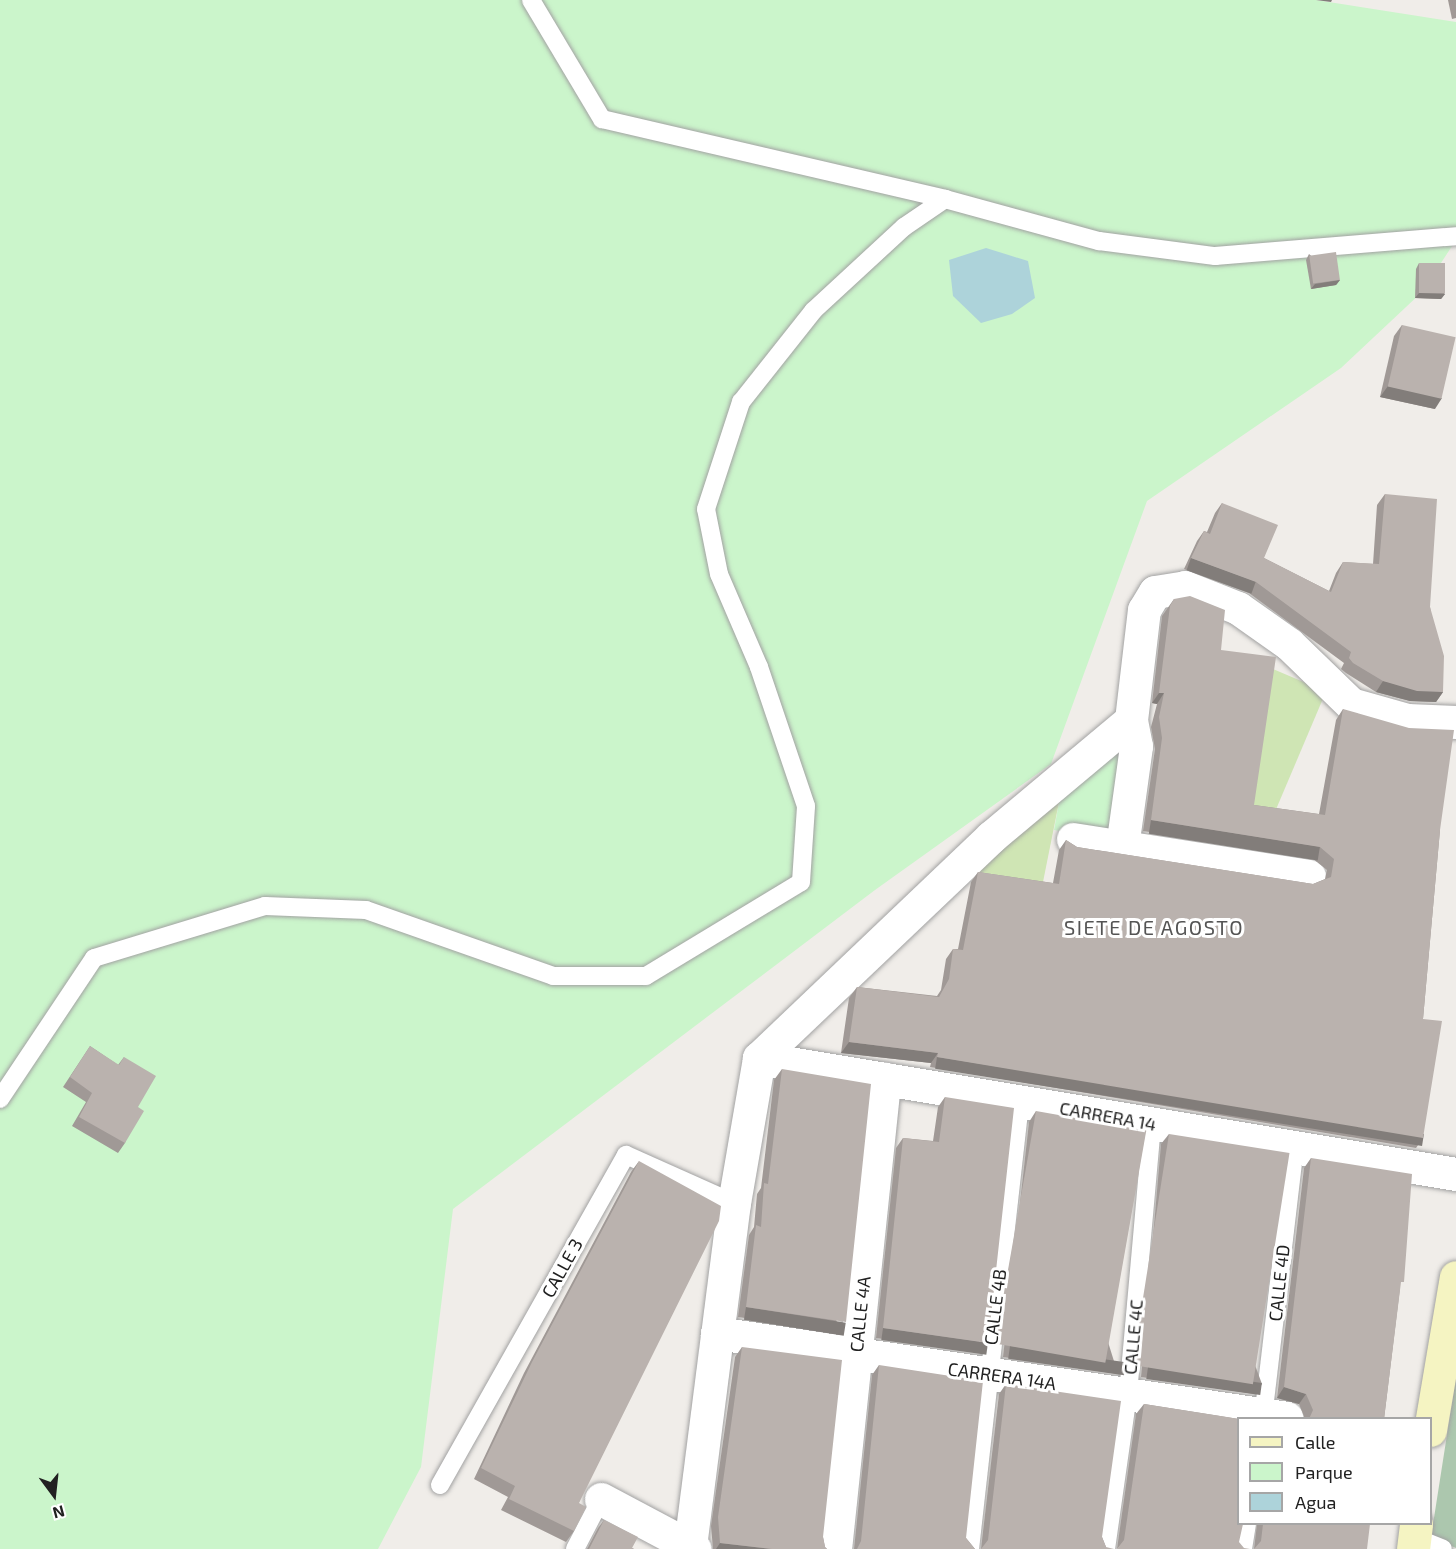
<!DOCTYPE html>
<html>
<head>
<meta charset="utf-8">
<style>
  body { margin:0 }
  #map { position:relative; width:1456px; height:1549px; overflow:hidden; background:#f0ede9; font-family:"Exo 2",sans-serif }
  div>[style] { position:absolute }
  .grass>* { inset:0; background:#cfe5b4; transform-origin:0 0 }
  .cemetery>* { inset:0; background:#acc7ae }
  .park>* { inset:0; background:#cbf5cb }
  .water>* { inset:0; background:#add3da }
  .roads { filter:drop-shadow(0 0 2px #a2a2a2) drop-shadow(0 0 2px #a2a2a2) }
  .lane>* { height:18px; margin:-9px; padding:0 9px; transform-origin:9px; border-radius:9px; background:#fff }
  .street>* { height:33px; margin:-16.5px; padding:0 16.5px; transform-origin:16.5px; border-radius:16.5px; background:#fff }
  .secondary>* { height:33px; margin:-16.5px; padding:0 16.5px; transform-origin:16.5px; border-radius:16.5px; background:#f5f4c2 }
  .wall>* { inset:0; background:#a09996 }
  .shaded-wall>* { inset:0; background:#827d7a; transform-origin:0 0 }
  .building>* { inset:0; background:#bab2ae; transform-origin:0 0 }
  span { translate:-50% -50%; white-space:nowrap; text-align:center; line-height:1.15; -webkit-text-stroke:6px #fff; paint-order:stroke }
  .street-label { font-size:18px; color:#212121 }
  .neighbourhood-label { font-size:20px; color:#545454; letter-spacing:1.5px }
  .legend { position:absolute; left:1237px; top:1417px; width:195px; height:108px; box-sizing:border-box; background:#fff; border:2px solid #a6a6a6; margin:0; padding:8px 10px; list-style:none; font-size:18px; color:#212121 }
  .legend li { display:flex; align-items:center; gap:12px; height:30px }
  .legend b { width:30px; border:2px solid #a6a6a6 }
  .north { position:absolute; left:24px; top:1465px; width:60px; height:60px; -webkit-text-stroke:4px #fff; paint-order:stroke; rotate:165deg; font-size:16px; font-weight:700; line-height:24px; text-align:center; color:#212121 }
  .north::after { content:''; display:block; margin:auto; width:21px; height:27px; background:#212121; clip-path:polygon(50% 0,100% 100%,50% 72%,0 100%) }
</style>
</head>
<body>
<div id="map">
  <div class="grass">
    <i style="left:1268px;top:667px;width:63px;height:151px;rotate:23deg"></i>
    <i style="clip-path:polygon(1060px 797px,1043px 882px,978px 872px)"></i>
  </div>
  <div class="cemetery">
    <i style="clip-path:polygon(1456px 1377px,1456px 1548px,1431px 1537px)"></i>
  </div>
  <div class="park">
    <i style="clip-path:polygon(0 0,1316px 0,1456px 22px,1456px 240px,1422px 292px,1341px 368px,1147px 501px,1051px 764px,875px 890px,453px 1209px,421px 1467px,378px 1549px,0 1549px)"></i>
    <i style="clip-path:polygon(1132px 747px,1116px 841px,1054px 830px,1060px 797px,1103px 749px)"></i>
  </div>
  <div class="water">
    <i style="clip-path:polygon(986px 248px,1028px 261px,1035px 298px,1012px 314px,981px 323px,953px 296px,949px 260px)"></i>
  </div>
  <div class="roads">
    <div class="lane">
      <i style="left:531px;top:0;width:139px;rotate:59.2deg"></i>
      <i style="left:602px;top:119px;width:352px;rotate:13.1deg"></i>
      <i style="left:945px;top:199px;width:160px;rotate:15.3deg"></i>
      <i style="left:1099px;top:241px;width:117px;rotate:7.4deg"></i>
      <i style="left:1215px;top:256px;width:242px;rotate:-4.7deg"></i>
      <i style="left:0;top:1099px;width:169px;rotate:-56.3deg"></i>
      <i style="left:94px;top:958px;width:179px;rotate:-16.9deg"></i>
      <i style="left:265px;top:906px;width:101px;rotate:2.3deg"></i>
      <i style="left:366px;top:910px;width:198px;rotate:19.4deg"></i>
      <i style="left:553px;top:976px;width:93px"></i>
      <i style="left:646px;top:976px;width:181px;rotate:-31.2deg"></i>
      <i style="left:801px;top:882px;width:76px;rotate:-86.2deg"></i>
      <i style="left:806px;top:806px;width:147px;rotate:-108.7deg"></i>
      <i style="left:759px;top:667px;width:101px;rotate:-113.3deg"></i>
      <i style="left:719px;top:574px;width:66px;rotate:-101.3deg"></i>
      <i style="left:706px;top:509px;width:113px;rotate:-71.9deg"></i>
      <i style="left:741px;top:402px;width:116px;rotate:-51.6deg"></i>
      <i style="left:813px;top:311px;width:124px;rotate:-42.7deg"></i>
      <i style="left:904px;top:227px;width:50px;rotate:-34.3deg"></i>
      <i style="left:1263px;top:1418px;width:273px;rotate:-83.3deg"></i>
      <i style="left:440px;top:1485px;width:379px;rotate:-60.6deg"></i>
      <i style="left:626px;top:1155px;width:118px;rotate:24deg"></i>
      <i style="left:1414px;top:1537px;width:31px;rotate:22deg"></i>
      <i style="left:575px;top:1549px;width:56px;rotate:-62.5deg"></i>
      <i style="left:970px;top:1549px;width:451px;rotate:-83.6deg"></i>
      <i style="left:1106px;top:1549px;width:157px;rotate:-81.9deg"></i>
      <i style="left:1128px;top:1394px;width:272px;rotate:-84.9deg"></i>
      <i style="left:1243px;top:1549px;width:25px;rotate:-81deg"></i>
    </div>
    <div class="street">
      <i style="left:1073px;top:839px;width:239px;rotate:8.9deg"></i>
      <i style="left:1122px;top:847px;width:102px;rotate:-82.1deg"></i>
      <i style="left:1136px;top:746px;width:26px;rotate:-101deg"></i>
      <i style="left:759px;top:1058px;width:707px;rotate:9.45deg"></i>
      <i style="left:717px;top:1333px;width:576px;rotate:8.48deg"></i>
      <i style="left:601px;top:1499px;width:106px;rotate:28deg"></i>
      <i style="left:690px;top:1546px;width:346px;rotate:-82.7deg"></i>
      <i style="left:734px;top:1203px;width:147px;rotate:-80.2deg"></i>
      <i style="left:759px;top:1058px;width:320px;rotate:-43.6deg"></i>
      <i style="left:991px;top:837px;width:182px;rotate:-39.9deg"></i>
      <i style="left:1131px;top:720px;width:111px;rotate:-83.3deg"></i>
      <i style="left:1144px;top:610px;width:21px;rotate:-59deg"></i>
      <i style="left:1155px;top:592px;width:30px;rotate:-9deg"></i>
      <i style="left:1185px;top:587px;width:57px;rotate:21.6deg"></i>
      <i style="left:1238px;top:608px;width:62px;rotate:35.2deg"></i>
      <i style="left:1289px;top:644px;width:86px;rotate:44.1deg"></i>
      <i style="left:1351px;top:704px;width:58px;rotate:15.9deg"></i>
      <i style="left:1407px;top:720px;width:49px;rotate:2.3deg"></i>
      <i style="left:835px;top:1549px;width:473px;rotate:-84deg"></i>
    </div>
    <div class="secondary">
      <i style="left:1430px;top:1430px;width:155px;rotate:-80.4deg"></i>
      <i style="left:1413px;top:1549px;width:25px;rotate:-83deg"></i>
    </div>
  </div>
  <div class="wall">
    <i style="clip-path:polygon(1448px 0,1456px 0,1456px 18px,1452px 19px)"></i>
    <i style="clip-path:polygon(1309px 254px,1340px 280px,1336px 285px,1311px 289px,1306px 260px)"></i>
    <i style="clip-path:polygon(1419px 263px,1445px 294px,1441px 299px,1415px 298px,1416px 269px)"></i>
    <i style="clip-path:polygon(1402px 325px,1435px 409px,1380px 397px,1394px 336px)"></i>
    <i style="clip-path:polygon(1385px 494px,1430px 607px,1443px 692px,1436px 702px,1410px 701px,1376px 692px,1346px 673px,1341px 669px,1344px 663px,1249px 593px,1184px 569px,1197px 541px,1204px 531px,1207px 532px,1215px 513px,1222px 503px,1264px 558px,1329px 591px,1336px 573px,1343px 562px,1373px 564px,1377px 505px)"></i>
    <i style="clip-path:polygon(1174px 599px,1221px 650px,1254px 805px,1319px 814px,1336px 720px,1343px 709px,1440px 830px,1423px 1019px,1423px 1138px,1416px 1148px,930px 1067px,931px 1063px,841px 1053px,849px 998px,857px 987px,937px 996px,941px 990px,946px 959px,953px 949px,958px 949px,971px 882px,978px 872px,1053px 883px,1059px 850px,1066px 840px,1077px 847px,1313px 884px,1325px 879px,1327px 870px,1312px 858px,1143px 831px,1155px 749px,1151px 727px,1157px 704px,1152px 703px,1162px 616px)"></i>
    <i style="clip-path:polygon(90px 1046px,118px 1065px,124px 1057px,138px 1107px,125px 1143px,118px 1153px,72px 1126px,86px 1102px,63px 1087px)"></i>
    <i style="clip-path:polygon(782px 1069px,839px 1332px,738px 1317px,749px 1235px,754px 1227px,757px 1194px,761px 1188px,774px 1080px)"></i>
    <i style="clip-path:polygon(945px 1097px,981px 1353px,876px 1338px,896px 1148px,903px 1138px,933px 1141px,938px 1107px)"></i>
    <i style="clip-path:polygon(1036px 1111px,1118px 1374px,1003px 1357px,1029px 1122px)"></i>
    <i style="clip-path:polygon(1169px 1134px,1262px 1384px,1254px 1394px,1141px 1377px,1161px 1144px)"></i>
    <i style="clip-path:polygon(1311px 1158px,1400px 1288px,1384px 1419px,1305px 1419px,1299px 1404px,1277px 1398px,1304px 1168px)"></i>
    <i style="clip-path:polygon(639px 1161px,574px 1531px,566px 1542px,501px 1510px,508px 1497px,474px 1479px,524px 1373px,631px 1172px)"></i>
    <i style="clip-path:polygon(742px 1347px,823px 1537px,825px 1547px,827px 1549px,713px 1549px,711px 1526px,735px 1357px)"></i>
    <i style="clip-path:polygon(879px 1365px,966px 1538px,975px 1549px,854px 1549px,872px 1375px)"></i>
    <i style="clip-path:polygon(1006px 1384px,1102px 1537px,1106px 1547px,981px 1549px,999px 1394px)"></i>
    <i style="clip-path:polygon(1144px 1404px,1239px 1419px,1117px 1549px,1136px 1414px)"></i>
    <i style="clip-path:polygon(604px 1520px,632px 1548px,634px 1549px,587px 1549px,598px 1528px)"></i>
    <i style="clip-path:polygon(1257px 1524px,1370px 1524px,1254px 1549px)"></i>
  </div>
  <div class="shaded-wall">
    <i style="clip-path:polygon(1316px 0,1332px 0,1331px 2px)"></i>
    <i style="clip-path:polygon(1340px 280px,1336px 285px,1311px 289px,1315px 284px)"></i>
    <i style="clip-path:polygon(1419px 293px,1445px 294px,1441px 299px,1415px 298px)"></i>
    <i style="clip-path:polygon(1388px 386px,1442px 398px,1435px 409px,1380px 397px)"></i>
    <i style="left:1191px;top:558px;width:69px;height:13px;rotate:20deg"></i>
    <i style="clip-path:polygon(1383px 681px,1443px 692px,1436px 702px,1410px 701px,1376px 692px)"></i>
    <i style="clip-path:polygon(1159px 693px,1164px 693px,1157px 704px,1152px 703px)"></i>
    <i style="left:1151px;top:820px;width:171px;height:14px;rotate:9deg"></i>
    <i style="clip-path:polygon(849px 1042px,938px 1053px,931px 1063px,841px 1053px)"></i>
    <i style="left:937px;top:1057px;width:493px;height:12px;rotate:9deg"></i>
    <i style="left:746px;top:1307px;width:101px;height:13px;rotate:9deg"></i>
    <i style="left:883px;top:1328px;width:106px;height:12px;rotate:8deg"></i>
    <i style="left:1010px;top:1346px;width:117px;height:13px;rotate:8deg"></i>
    <i style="left:1148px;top:1367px;width:115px;height:12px;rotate:8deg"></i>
    <i style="clip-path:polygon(1284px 1387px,1306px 1394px,1299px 1404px,1277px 1398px)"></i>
    <i style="clip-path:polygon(720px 1543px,772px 1549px,716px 1549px)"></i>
  </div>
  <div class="building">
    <i style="left:1336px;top:252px;width:28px;height:27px;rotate:82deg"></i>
    <i style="left:1419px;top:263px;width:26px;height:30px"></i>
    <i style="left:1402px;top:325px;width:55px;height:63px;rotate:13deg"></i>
    <i style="clip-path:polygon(1385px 494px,1437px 499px,1430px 607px,1444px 656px,1443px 692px,1417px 691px,1383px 681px,1353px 663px,1349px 658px,1351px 652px,1256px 582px,1191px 558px,1204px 531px,1210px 534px,1222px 503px,1278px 525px,1264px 558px,1331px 592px,1343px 562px,1379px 564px)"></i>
    <i style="clip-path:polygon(1190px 596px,1225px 610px,1221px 650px,1276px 657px,1254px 805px,1325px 815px,1343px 709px,1409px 728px,1454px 730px,1440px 830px,1423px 1019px,1442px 1021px,1423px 1138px,937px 1057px,938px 1053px,849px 1042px,857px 987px,939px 997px,949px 979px,953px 949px,963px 950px,978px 872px,1059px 884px,1066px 840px,1077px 847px,1313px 884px,1331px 877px,1334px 859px,1320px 847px,1151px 820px,1162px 738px,1159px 717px,1164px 693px,1159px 693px,1170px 606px,1174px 599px)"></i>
    <i style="clip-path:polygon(90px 1046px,119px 1065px,124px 1057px,156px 1076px,138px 1107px,144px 1111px,125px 1143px,79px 1117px,92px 1093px,70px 1077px)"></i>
    <i style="clip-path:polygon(782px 1069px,871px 1084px,846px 1322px,746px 1307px,756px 1225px,761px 1227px,764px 1183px,768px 1184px)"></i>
    <i style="clip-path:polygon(945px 1097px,1014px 1108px,988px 1343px,883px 1328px,903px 1138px,939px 1142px)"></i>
    <i style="left:1036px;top:1111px;width:112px;height:236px;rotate:10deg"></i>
    <i style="left:1169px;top:1134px;width:122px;height:234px;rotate:9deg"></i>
    <i style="clip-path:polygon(1311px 1158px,1412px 1174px,1404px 1282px,1401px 1282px,1384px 1419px,1309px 1419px,1313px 1410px,1306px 1394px,1284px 1387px)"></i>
    <i style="clip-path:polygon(639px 1161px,721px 1206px,719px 1221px,579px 1503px,586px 1507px,574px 1531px,509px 1499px,515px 1486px,481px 1468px,532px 1362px)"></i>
    <i style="clip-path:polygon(742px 1347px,842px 1360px,823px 1537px,825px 1547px,827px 1549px,772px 1549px,720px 1543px,718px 1517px)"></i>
    <i style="clip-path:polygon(879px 1365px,983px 1381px,966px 1538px,975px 1549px,857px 1549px,861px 1541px)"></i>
    <i style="clip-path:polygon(1006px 1384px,1121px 1401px,1102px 1537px,1106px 1547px,1114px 1549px,981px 1549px,988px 1540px)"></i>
    <i style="clip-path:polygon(1144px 1404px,1239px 1419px,1239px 1524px,1243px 1524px,1239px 1542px,1244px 1548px,1250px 1549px,1117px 1549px,1124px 1540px)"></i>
    <i style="clip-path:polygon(604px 1520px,638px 1537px,632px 1548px,634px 1549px,589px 1549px)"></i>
    <i style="clip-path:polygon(1263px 1524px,1370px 1524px,1367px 1549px,1254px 1549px,1261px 1541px)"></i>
  </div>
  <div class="street-label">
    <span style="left:1108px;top:1116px;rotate:10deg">CARRERA 14</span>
    <span style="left:562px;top:1268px;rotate:-61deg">CALLE 3</span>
    <span style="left:1279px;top:1283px;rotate:-84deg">CALLE 4D</span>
    <span style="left:995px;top:1307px;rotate:-83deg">CALLE 4B</span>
    <span style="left:860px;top:1314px;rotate:-84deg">CALLE 4A</span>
    <span style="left:1133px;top:1337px;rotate:-85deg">CALLE 4C</span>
    <span style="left:1002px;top:1376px;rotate:8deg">CARRERA 14A</span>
  </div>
  <div class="neighbourhood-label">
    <span style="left:1154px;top:927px">SIETE DE AGOSTO</span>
  </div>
  <ul class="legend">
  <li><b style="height:8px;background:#f5f4c2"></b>Calle</li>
  <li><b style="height:16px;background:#cbf5cb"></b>Parque</li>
  <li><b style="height:16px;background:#add3da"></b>Agua</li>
  </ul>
  <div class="north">N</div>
</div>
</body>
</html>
